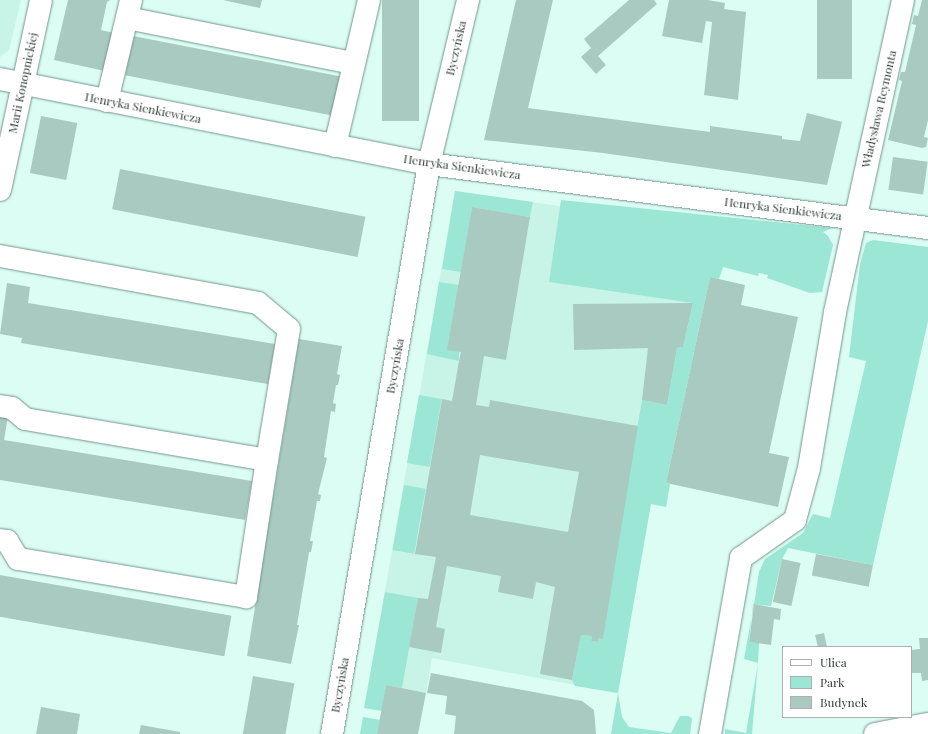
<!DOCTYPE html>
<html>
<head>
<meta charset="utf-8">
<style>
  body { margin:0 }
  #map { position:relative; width:928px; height:734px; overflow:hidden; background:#dbfdf4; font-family:"Playfair Display",serif }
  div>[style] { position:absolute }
  .built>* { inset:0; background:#c8f3e7 }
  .green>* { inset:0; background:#9be6d5; transform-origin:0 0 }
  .building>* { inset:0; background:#a9cac1; transform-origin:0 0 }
  .roads { filter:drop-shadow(0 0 1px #75958d) drop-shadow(0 0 1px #75958d) }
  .minor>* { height:22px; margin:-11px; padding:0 11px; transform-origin:11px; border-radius:11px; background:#fff }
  span { translate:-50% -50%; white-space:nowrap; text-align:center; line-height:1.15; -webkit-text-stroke:3px #fff; paint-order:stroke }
  .street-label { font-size:12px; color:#2f3d39 }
  .legend { position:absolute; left:782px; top:646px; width:130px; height:72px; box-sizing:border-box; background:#fff; border:1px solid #acb1b0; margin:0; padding:5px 7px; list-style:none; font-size:12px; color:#2f3d39 }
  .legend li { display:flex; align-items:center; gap:8px; height:20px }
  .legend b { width:20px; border:1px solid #acb1b0 }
</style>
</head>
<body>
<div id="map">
  <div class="built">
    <i style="clip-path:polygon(0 0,21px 0,9px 50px,0 57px)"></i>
    <i style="clip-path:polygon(455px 191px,704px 227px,693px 303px,683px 347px,677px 348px,618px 693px,432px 658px,426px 693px,369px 682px)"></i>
  </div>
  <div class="green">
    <i style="clip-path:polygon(455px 191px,533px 202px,530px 217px,472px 207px,461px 272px,442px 269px)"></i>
    <i style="clip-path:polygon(561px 200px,832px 228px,823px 232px,828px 236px,833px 245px,822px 292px,810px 293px,767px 278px,768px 275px,759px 273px,758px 276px,723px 267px,719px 279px,710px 277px,666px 483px,670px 484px,666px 507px,651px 504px,618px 693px,622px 717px,629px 727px,671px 733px,680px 716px,688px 716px,692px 718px,690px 734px,611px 734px,618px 693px,575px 686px,572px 680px,581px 635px,592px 636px,591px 641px,598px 642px,599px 638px,609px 597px,642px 400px,667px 405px,677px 348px,683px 347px,693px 303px,549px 282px)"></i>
    <i style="clip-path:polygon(873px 240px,928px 247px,928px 321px,873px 565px,788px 548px,782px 559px,771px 606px,753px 604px,749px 642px,759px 643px,758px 662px,752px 734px,725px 734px,725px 729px,746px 733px,758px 663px,744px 659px,754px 604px,759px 572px,765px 559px,803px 533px,813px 514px,830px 518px,866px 361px,849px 357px,860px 264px,866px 243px)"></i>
    <i style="clip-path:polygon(439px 282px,459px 285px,459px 361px,427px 354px)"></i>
    <i style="left:419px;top:395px;width:23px;height:69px;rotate:10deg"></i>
    <i style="left:404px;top:485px;width:22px;height:66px;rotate:10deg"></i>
    <i style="clip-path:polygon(385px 592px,418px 598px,402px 688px,386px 685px,382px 711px,364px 708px)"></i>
    <i style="clip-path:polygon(363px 717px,380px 720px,377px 734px,360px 734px)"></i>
  </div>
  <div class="building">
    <i style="clip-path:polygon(68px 0,110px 0,107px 2px,101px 30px,114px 33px,105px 71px,54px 60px)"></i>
    <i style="clip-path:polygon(223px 0,262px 0,260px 8px)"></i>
    <i style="left:382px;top:0;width:37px;height:121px"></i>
    <i style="clip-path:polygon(516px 0,553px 0,528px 108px,710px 132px,710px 126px,782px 136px,782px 139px,800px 141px,807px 113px,842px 122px,827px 185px,603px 153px,484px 140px)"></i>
    <i style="clip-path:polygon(629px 0,654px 0,657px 4px,598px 56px,606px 65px,596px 74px,581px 57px,591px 48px,584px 39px)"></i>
    <i style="clip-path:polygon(669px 0,708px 0,725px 3px,724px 9px,746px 12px,738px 100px,704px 95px,712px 22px,706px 21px,702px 43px,662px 36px)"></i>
    <i style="left:817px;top:0;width:35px;height:79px"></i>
    <i style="clip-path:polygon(922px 0,928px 0,928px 120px,924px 137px,928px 138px,926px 147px,922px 148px,888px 140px,902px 81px,899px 80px,901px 72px,905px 72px,916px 25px,912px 24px,914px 15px,918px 16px)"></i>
    <i style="left:133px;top:36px;width:213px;height:40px;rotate:11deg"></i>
    <i style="left:41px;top:116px;width:37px;height:58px;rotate:11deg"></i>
    <i style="left:893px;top:157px;width:35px;height:33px;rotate:8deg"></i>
    <i style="left:120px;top:169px;width:250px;height:41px;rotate:11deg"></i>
    <i style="clip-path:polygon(evenodd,472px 207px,530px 217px,506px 360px,484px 356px,476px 405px,489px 407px,490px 400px,638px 426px,603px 639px,599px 638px,598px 642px,591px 641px,592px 636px,581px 635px,572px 680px,540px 674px,555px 587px,536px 582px,533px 599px,498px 592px,501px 576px,447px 566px,436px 627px,445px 629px,441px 653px,409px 647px,418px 598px,428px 599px,436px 557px,415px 554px,442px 399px,452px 401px,459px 361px,461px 352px,447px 350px,472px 207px,480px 455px,579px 472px,568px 532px,470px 515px,480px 455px)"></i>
    <i style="clip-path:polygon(710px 277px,745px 285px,741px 305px,798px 317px,769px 453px,789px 457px,778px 507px,666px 483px)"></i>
    <i style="clip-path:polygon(7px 283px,30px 287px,28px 303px,275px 344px,268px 384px,21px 343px,22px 338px,0 334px)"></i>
    <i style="clip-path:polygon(693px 303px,683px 347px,677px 348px,667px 405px,642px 400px,648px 348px,574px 350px,573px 304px)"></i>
    <i style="clip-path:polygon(299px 339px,342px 346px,337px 374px,340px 375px,338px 385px,336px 385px,333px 403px,336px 404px,335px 412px,331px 411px,324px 457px,327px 458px,318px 494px,321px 495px,320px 501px,317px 501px,310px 541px,313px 541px,311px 552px,309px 552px,297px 625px,299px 625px,291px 664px,247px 656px)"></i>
    <i style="clip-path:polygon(0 414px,8px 416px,4px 440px,252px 481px,245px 520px,0 480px)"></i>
    <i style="left:816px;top:554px;width:58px;height:22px;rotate:11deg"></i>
    <i style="left:782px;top:559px;width:19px;height:44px;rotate:12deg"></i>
    <i style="left:0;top:575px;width:235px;height:41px;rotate:10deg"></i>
    <i style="clip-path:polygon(754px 604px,781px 609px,780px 620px,774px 619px,771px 645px,749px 642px)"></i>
    <i style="clip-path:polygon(824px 633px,827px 647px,818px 647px,815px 635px)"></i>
    <i style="clip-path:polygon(919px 638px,928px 638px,928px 680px,922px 681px,921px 673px,911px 673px,911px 650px,920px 649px)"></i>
    <i style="clip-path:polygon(431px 673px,582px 701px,594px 710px,596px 734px,454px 734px,456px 716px,445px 714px,447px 696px,427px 693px)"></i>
    <i style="left:253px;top:676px;width:42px;height:59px;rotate:10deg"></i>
    <i style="clip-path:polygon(386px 685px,426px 693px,418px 734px,377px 734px)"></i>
    <i style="clip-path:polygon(41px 707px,80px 714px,77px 734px,36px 734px)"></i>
    <i style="clip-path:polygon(141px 725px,180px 732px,180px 734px,139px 734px)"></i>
  </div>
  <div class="roads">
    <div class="minor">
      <i style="left:127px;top:18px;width:230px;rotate:11.3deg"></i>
      <i style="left:0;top:79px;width:437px;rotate:11.2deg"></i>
      <i style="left:429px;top:164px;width:503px;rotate:7.31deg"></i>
      <i style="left:107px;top:101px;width:104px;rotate:-76.6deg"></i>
      <i style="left:335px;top:146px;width:150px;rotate:-76.9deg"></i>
      <i style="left:0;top:190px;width:194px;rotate:-77.8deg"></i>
      <i style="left:0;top:256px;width:262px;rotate:10.3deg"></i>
      <i style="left:258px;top:303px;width:40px;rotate:40deg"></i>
      <i style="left:289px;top:329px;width:133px;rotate:99.5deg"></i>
      <i style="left:0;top:406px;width:12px;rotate:9deg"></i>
      <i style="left:12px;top:408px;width:17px;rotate:40deg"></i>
      <i style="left:25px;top:419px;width:245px;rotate:9.6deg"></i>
      <i style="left:267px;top:460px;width:139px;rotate:98.7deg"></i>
      <i style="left:246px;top:597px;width:231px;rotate:-170.5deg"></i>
      <i style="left:18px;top:559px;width:21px;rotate:-121deg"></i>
      <i style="left:7px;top:541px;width:7px;rotate:-172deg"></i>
      <i style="left:332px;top:734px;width:578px;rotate:-80.34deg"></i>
      <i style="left:429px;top:164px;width:169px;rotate:-76.6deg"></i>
      <i style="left:710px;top:734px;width:179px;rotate:-80deg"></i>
      <i style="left:741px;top:558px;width:66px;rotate:-35.1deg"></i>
      <i style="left:795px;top:520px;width:54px;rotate:-74.9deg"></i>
      <i style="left:809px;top:468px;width:158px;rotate:-80.5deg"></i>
      <i style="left:835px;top:312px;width:319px;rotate:-77.7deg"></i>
      <i style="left:875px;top:734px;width:54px;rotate:-10.7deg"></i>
    </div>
  </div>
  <div class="street-label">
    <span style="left:456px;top:48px;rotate:-77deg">Byczyńska</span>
    <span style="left:23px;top:83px;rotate:-78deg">Marii Konopnickiej</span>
    <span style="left:143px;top:108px;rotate:11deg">Henryka Sienkiewicza</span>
    <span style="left:879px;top:109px;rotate:-77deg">Władysława Reymonta</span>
    <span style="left:462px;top:167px;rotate:8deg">Henryka Sienkiewicza</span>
    <span style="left:783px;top:209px;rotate:7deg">Henryka Sienkiewicza</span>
    <span style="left:395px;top:366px;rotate:-80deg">Byczyńska</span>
    <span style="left:340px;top:685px;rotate:-80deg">Byczyńska</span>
  </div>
  <ul class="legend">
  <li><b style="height:5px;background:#fff"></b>Ulica</li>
  <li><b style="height:11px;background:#9be6d5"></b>Park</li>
  <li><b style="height:11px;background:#a9cac1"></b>Budynek</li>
  </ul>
</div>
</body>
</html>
